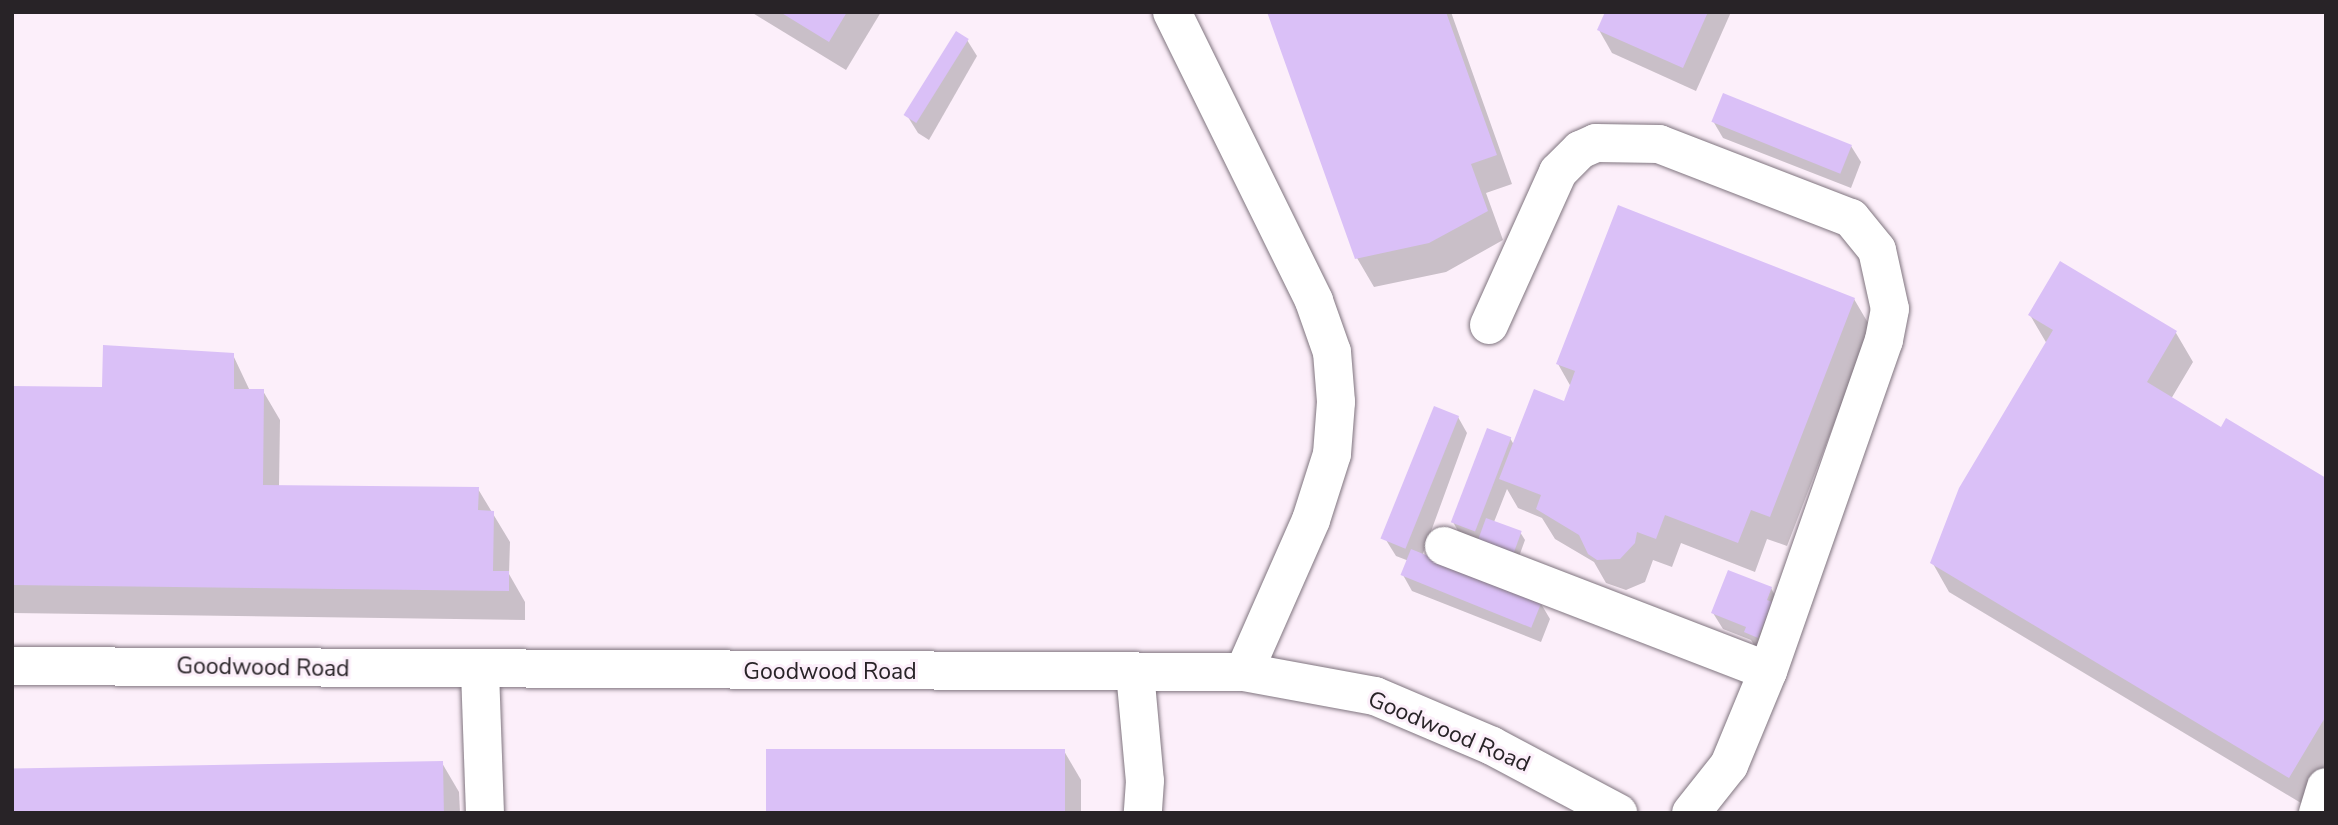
<!DOCTYPE html>
<html>
<head>
<meta charset="utf-8">
<style>
  body { margin:0 }
  #map { position:relative; width:2338px; height:825px; overflow:hidden; background:#fceffa; font-family:"Nunito Sans",sans-serif }
  div>[style] { position:absolute }
  .shadow>* { inset:0; background:#0003 }
  .building>* { inset:0; background:#dac0f7; transform-origin:0 0 }
  .roads { filter:drop-shadow(0 0 2px #80757f) drop-shadow(0 0 2px #80757f) }
  .minor>* { height:38px; margin:-19px; padding:0 19px; transform-origin:19px; border-radius:19px; background:#fff }
  span { translate:-50% -50%; white-space:nowrap; text-align:center; line-height:1.15; -webkit-text-stroke:6px #fceffa; paint-order:stroke }
  .street-label { font-size:23px; color:#282327 }
  .frame { position:absolute; inset:0; border:14px solid #282327; pointer-events:none }
</style>
</head>
<body>
<div id="map">
  <div class="shadow">
    <i style="clip-path:polygon(751px 12px,881px 12px,846px 70px)"></i>
    <i style="clip-path:polygon(1269px 12px,1451px 12px,1512px 184px,1486px 193px,1503px 240px,1446px 272px,1374px 287px,1357px 258px)"></i>
    <i style="clip-path:polygon(1606px 12px,1731px 12px,1696px 91px,1612px 53px,1599px 30px)"></i>
    <i style="clip-path:polygon(967px 40px,977px 56px,929px 140px,918px 133px,908px 117px)"></i>
    <i style="clip-path:polygon(1713px 121px,1851px 146px,1861px 162px,1851px 188px,1723px 138px)"></i>
    <i style="clip-path:polygon(1854px 299px,1871px 328px,1787px 546px,1767px 539px,1755px 572px,1681px 543px,1672px 567px,1653px 560px,1645px 582px,1626px 590px,1606px 583px,1594px 562px,1555px 539px,1542px 518px,1518px 508px,1507px 489px,1494px 522px,1520px 532px,1525px 540px,1517px 562px,1462px 538px,1453px 522px,1510px 438px,1514px 445px,1565px 403px,1571px 387px,1558px 364px)"></i>
    <i style="clip-path:polygon(2030px 315px,2176px 333px,2193px 362px,2171px 399px,2221px 430px,2326px 480px,2326px 773px,2306px 806px,1949px 592px,1932px 562px,2047px 344px)"></i>
    <i style="clip-path:polygon(233px 355px,250px 391px,263px 391px,280px 420px,279px 487px,478px 489px,510px 542px,509px 574px,525px 602px,525px 620px,12px 613px,12px 387px,104px 389px)"></i>
    <i style="clip-path:polygon(1458px 417px,1467px 433px,1422px 556px,1540px 602px,1550px 619px,1541px 642px,1412px 591px,1403px 575px,1409px 561px,1396px 556px,1386px 540px)"></i>
    <i style="clip-path:polygon(1771px 588px,1780px 605px,1756px 648px,1751px 640px,1723px 629px,1713px 613px)"></i>
    <i style="clip-path:polygon(1064px 751px,1081px 780px,1081px 813px,768px 813px)"></i>
    <i style="clip-path:polygon(442px 763px,459px 792px,460px 813px,12px 813px)"></i>
  </div>
  <div class="building">
    <i style="clip-path:polygon(780px 12px,847px 12px,829px 42px)"></i>
    <i style="clip-path:polygon(1267px 12px,1446px 12px,1497px 155px,1471px 164px,1488px 211px,1429px 243px,1355px 259px)"></i>
    <i style="clip-path:polygon(1605px 12px,1708px 12px,1683px 68px,1597px 30px)"></i>
    <i style="left:956px;top:31px;width:15px;height:99px;rotate:32deg"></i>
    <i style="left:1723px;top:93px;width:139px;height:31px;rotate:22deg"></i>
    <i style="clip-path:polygon(1618px 205px,1855px 298px,1770px 517px,1751px 510px,1738px 543px,1665px 515px,1656px 539px,1637px 532px,1635px 543px,1620px 559px,1597px 560px,1588px 554px,1579px 535px,1536px 509px,1541px 495px,1499px 479px,1534px 389px,1564px 401px,1575px 371px,1556px 364px)"></i>
    <i style="clip-path:polygon(2060px 261px,2177px 331px,2147px 382px,2221px 427px,2226px 418px,2326px 478px,2326px 716px,2289px 778px,1930px 563px,1959px 488px,2053px 330px,2028px 315px)"></i>
    <i style="clip-path:polygon(103px 345px,234px 353px,234px 389px,264px 389px,263px 485px,479px 487px,478px 510px,494px 511px,493px 571px,509px 571px,509px 591px,12px 585px,12px 386px,102px 387px)"></i>
    <i style="left:1434px;top:406px;width:27px;height:143px;rotate:22deg"></i>
    <i style="left:1487px;top:428px;width:26px;height:101px;rotate:21deg"></i>
    <i style="left:1486px;top:518px;width:38px;height:26px;rotate:20deg"></i>
    <i style="left:1411px;top:549px;width:141px;height:28px;rotate:22deg"></i>
    <i style="clip-path:polygon(1728px 570px,1772px 587px,1767px 600px,1772px 602px,1758px 638px,1744px 632px,1746px 627px,1711px 613px)"></i>
    <i style="left:1065px;top:749px;width:64px;height:299px;rotate:90deg"></i>
    <i style="left:443px;top:761px;width:52px;height:431px;rotate:89deg"></i>
  </div>
  <div class="roads">
    <div class="minor">
      <i style="left:1172px;top:12px;width:322px;rotate:63.8deg"></i>
      <i style="left:1314px;top:301px;width:54px;rotate:70.6deg"></i>
      <i style="left:1332px;top:352px;width:50px;rotate:85.4deg"></i>
      <i style="left:1336px;top:402px;width:52px;rotate:94.4deg"></i>
      <i style="left:1332px;top:454px;width:69px;rotate:107.7deg"></i>
      <i style="left:1311px;top:520px;width:166px;rotate:113.8deg"></i>
      <i style="left:1489px;top:325px;width:168px;rotate:-65.7deg"></i>
      <i style="left:1558px;top:172px;width:31px;rotate:-45deg"></i>
      <i style="left:1580px;top:150px;width:17px;rotate:-24deg"></i>
      <i style="left:1596px;top:143px;width:63px;rotate:0.9deg"></i>
      <i style="left:1659px;top:144px;width:206px;rotate:21.1deg"></i>
      <i style="left:1851px;top:218px;width:41px;rotate:50.9deg"></i>
      <i style="left:1877px;top:250px;width:60px;rotate:77.6deg"></i>
      <i style="left:1890px;top:309px;width:32px;rotate:101deg"></i>
      <i style="left:1884px;top:340px;width:351px;rotate:109.3deg"></i>
      <i style="left:1768px;top:671px;width:102px;rotate:112.5deg"></i>
      <i style="left:1729px;top:765px;width:61px;rotate:128.4deg"></i>
      <i style="left:1444px;top:546px;width:347px;rotate:21.1deg"></i>
      <i style="left:12px;top:666px;width:1232px;rotate:0.28deg"></i>
      <i style="left:1244px;top:672px;width:133px;rotate:10.4deg"></i>
      <i style="left:1375px;top:696px;width:127px;rotate:23.1deg"></i>
      <i style="left:1492px;top:746px;width:143px;rotate:28deg"></i>
      <i style="left:480px;top:671px;width:142px;rotate:88deg"></i>
      <i style="left:1135px;top:672px;width:109px;rotate:84.8deg"></i>
      <i style="left:1145px;top:781px;width:32px;rotate:94deg"></i>
      <i style="left:2318px;top:813px;width:27px;rotate:-73deg"></i>
    </div>
  </div>
  <div class="street-label">
    <span style="left:263px;top:668px;rotate:1deg">Goodwood Road</span>
    <span style="left:830px;top:672px">Goodwood Road</span>
    <span style="left:1449px;top:732px;rotate:23deg">Goodwood Road</span>
  </div>
  <div class="frame"></div>
</div>
</body>
</html>
